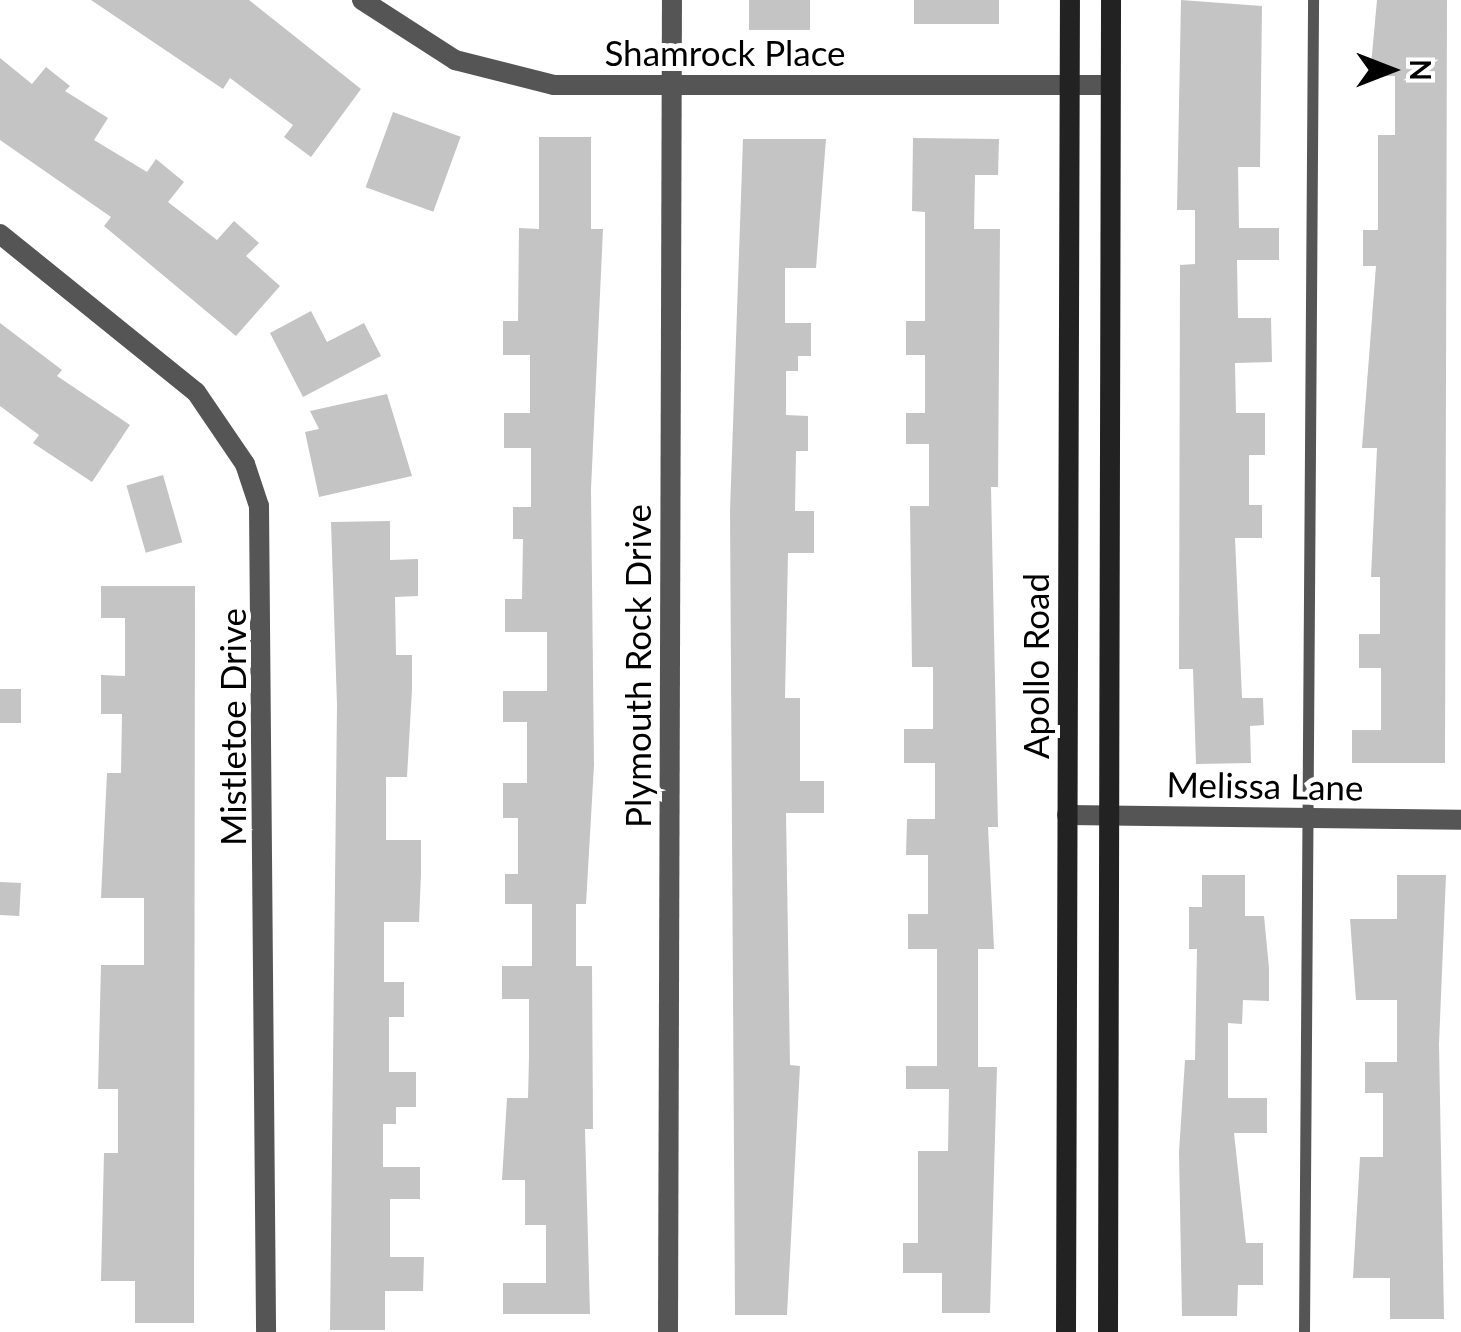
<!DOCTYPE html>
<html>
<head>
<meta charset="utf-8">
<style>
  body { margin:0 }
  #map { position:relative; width:1461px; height:1332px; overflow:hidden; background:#fff; font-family:Lato,sans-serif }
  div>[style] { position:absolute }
  .building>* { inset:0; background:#c4c4c4; transform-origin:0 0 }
  .lane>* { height:11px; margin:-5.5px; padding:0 5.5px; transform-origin:5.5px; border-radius:5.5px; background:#555 }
  .street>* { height:20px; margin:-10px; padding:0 10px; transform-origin:10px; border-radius:10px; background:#555 }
  .secondary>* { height:20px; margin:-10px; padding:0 10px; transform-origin:10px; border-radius:10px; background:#222 }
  span { translate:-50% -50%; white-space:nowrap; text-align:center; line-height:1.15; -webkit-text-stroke:10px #fff; paint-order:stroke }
  .street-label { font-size:35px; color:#000 }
  .north { position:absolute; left:1341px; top:20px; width:100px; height:100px; -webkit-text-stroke:8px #fff; paint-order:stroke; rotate:90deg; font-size:28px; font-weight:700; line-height:40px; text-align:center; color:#000 }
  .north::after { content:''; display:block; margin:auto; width:35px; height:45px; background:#000; clip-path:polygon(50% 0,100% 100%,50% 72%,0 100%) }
</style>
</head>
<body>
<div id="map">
  <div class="building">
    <i style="clip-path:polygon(91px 0,249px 0,361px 89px,311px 157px,284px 137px,293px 125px,230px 78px,223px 89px)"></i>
    <i style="left:749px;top:0;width:61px;height:30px"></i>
    <i style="left:914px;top:0;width:85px;height:24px"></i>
    <i style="clip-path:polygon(1181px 0,1262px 6px,1260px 167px,1238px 167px,1239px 228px,1279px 228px,1279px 260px,1237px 260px,1238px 318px,1271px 318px,1272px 362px,1235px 363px,1236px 413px,1265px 413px,1265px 455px,1249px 455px,1249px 505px,1262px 505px,1262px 538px,1235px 538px,1242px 698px,1263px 698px,1264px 725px,1250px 726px,1251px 763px,1196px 764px,1193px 669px,1179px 669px,1180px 265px,1195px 264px,1195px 210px,1177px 210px)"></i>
    <i style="clip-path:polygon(1377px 0,1447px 0,1445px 763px,1352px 763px,1352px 730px,1381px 730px,1381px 668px,1359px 668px,1359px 634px,1380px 634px,1380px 577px,1371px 577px,1377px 448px,1362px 448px,1376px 266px,1363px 266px,1363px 230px,1378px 230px,1378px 135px,1395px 135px,1395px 76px,1370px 76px)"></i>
    <i style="clip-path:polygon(0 58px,32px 84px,46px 67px,70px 86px,65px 91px,108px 118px,94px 140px,147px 172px,156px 159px,184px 182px,168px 202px,217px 240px,234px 221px,259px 243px,246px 256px,280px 286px,236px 336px,104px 226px,111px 217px,0 140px)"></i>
    <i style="left:393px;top:112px;width:72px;height:80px;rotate:20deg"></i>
    <i style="clip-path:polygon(539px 137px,591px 137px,591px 229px,603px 229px,591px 489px,594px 765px,586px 904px,576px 904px,576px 966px,592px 966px,593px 1129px,585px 1129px,590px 1314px,503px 1314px,503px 1283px,546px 1283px,546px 1225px,525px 1225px,525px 1180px,502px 1180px,507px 1098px,528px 1098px,529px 1058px,529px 999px,502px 999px,502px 966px,532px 966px,532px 904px,505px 904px,505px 874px,518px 874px,518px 818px,503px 818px,503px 783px,527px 783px,527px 722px,503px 722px,503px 691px,547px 691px,547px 632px,505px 632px,505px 599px,522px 599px,523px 539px,513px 539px,513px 507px,531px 507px,531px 448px,504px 448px,504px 413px,530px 413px,530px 355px,503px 355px,503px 321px,518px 321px,519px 228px,539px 229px)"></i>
    <i style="clip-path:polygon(913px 138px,999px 139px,998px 175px,975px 175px,974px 229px,1000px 229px,998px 487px,991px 487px,998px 827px,988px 827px,994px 949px,978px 949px,978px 1067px,997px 1067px,990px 1313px,942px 1313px,942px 1273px,903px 1273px,903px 1243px,918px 1243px,918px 1151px,948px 1151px,949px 1089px,906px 1089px,906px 1066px,937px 1066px,937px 949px,908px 949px,908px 914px,928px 914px,928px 855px,906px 855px,907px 819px,935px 819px,935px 763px,904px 763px,904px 729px,933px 729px,933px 667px,912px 667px,910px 506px,929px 506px,929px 444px,906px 444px,906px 413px,925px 413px,925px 355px,906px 355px,906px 321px,925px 321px,925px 212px,912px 211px)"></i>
    <i style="clip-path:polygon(743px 139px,826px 139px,816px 268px,785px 268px,785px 323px,811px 323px,811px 356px,798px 356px,798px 371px,786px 371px,786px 415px,808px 416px,808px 451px,796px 451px,795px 511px,814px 511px,814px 553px,788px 553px,785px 698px,800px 698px,800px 781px,824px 781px,824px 813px,786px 813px,790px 1065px,800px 1066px,787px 1315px,735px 1315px,730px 511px)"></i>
    <i style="clip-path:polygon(311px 311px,327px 342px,364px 323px,381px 356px,303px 397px,270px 333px)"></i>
    <i style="clip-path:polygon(0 323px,62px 370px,57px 376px,130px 425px,92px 482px,33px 443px,39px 435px,0 406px)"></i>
    <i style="clip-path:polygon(387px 394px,412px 476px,319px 497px,305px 432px,319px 429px,310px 411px)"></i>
    <i style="left:163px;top:475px;width:70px;height:38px;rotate:74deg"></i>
    <i style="clip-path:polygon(390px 521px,390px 560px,418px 559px,418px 596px,395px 597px,396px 655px,412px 655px,412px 689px,407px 777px,386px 777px,386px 840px,421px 840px,421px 874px,419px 922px,384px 922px,384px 982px,404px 982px,404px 1017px,389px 1017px,389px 1072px,416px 1072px,416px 1107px,396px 1107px,396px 1124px,383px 1124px,383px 1167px,420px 1167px,420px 1199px,390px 1199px,390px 1257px,424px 1257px,423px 1291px,385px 1291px,385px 1330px,330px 1330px,337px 705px,331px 522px)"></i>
    <i style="clip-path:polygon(101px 586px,195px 586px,194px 1323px,135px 1323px,135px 1281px,101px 1281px,104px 1153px,118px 1153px,118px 1089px,98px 1089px,101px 965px,144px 965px,144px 898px,101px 898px,107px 773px,121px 773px,122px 714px,101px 714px,101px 675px,125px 676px,125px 618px,101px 618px)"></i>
    <i style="left:0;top:689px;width:21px;height:34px"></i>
    <i style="clip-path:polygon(1202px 875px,1245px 875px,1245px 916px,1264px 916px,1269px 968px,1269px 1001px,1243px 1000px,1242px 1024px,1228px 1023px,1228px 1098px,1267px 1098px,1267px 1133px,1234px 1133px,1246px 1243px,1263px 1243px,1263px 1285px,1238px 1285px,1237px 1316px,1182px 1316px,1179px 1152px,1185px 1060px,1195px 1060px,1197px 949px,1189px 949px,1189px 907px,1202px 907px)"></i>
    <i style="clip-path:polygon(1397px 875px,1446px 875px,1439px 1044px,1444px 1319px,1390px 1319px,1390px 1278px,1353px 1278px,1360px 1157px,1383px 1157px,1383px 1093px,1365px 1093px,1365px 1062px,1397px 1062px,1397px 1000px,1356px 1000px,1350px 919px,1397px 919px)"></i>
    <i style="left:0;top:882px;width:21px;height:33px;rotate:3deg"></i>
  </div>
  <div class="lane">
    <i style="left:1304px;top:1332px;width:1332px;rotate:-89.61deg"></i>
  </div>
  <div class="street">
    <i style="left:362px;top:0;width:111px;rotate:32.8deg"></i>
    <i style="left:455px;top:60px;width:102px;rotate:14.2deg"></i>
    <i style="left:554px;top:85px;width:556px"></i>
    <i style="left:0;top:234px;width:252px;rotate:38.9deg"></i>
    <i style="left:196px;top:392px;width:87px;rotate:55.8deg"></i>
    <i style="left:245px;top:464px;width:44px;rotate:71.6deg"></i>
    <i style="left:259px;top:506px;width:826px;rotate:89.51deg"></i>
    <i style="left:1067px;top:815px;width:394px;rotate:0.7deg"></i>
    <i style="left:668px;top:1332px;width:1332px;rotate:-89.83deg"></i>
  </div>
  <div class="secondary">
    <i style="left:1066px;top:1332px;width:1332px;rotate:-89.83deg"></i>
    <i style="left:1108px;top:1332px;width:1332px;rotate:-89.87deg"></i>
  </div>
  <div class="street-label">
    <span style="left:725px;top:52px">Shamrock Place</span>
    <span style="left:637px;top:666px;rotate:-90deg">Plymouth Rock Drive</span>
    <span style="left:1035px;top:666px;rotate:-90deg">Apollo Road</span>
    <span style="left:232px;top:727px;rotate:-90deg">Mistletoe Drive</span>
    <span style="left:1265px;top:785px;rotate:1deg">Melissa Lane</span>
  </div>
  <div class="north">N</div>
</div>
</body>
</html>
